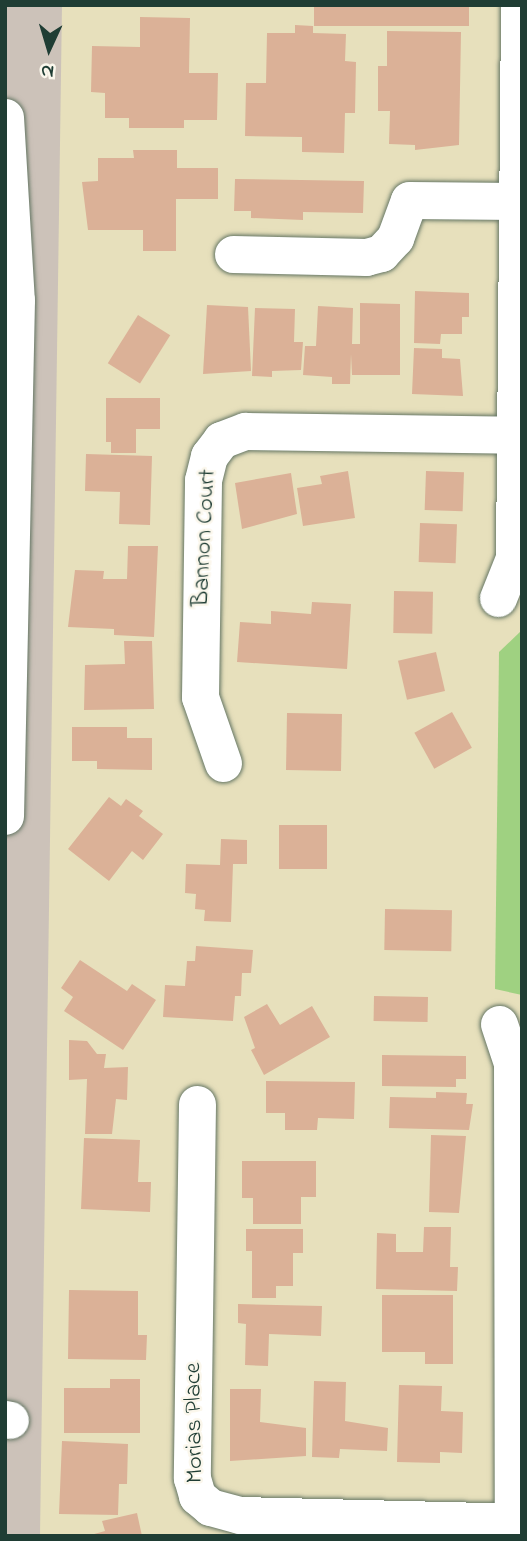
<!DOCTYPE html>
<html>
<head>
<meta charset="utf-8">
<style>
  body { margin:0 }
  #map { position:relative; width:527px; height:1541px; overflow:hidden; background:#e7e0bc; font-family:"Indie Flower",sans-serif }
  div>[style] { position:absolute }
  .industrial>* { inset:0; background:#ccc2b9 }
  .green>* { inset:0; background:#9fd181 }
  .building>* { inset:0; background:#dbb197; transform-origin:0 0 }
  .roads { filter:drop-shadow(0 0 2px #657664) drop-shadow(0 0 2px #657664) }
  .minor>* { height:37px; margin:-18.5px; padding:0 18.5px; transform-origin:18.5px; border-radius:18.5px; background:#fff }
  span { translate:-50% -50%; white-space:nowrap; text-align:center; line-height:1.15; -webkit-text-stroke:5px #fbf7ec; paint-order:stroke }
  .street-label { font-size:24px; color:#1f3d34 }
  .frame { position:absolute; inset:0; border:7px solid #1f3d34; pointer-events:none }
  .north { position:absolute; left:14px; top:14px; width:70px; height:70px; -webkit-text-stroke:5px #fbf7ec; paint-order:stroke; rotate:184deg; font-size:19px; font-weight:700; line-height:28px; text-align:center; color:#1f3d34 }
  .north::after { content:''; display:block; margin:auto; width:24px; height:32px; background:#1f3d34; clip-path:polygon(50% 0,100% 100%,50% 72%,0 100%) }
</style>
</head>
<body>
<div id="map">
  <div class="industrial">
    <i style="clip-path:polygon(5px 5px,62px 5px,40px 1536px,5px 1536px)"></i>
  </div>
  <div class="green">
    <i style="clip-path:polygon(522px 630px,522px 995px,495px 989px,499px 652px)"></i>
  </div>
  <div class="building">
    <i style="left:314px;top:5px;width:155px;height:21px"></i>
    <i style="clip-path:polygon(140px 17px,190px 18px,189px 73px,218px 73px,217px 120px,184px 120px,184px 128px,129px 128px,129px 118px,105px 118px,105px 93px,91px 92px,92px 46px,140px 47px)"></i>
    <i style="clip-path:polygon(295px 25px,313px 26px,313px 33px,346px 34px,345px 61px,356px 62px,355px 113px,345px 113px,344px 153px,302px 152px,302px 137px,245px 136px,246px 83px,266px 83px,267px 33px,295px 33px)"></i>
    <i style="clip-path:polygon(387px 31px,461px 32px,459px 145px,415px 150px,415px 145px,389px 144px,390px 111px,378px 111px,378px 66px,387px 66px)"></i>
    <i style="clip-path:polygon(133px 150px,177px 150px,177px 168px,218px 168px,218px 199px,176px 199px,176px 251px,143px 251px,143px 230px,88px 230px,82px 182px,98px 181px,98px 158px,134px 158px)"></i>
    <i style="clip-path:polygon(235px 179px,364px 181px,363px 213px,303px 212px,303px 220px,251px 218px,251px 211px,234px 211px)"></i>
    <i style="clip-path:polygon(415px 291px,469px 293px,469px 317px,462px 317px,462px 334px,441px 334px,440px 344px,414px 343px)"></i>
    <i style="clip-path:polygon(360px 303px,400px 304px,400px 375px,352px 375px,351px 354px,350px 384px,332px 384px,332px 377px,303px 375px,305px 346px,316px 346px,318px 306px,353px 308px,352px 344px,360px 344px)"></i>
    <i style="clip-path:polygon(207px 305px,248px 307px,251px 371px,203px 374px)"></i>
    <i style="clip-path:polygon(255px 308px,295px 309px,294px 342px,303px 342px,301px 370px,272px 371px,272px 377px,252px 376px)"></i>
    <i style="left:138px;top:315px;width:38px;height:57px;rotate:32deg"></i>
    <i style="clip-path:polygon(414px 348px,442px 349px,442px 358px,460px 359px,463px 396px,412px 394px)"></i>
    <i style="clip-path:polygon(106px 398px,160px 398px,160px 429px,136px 429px,136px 453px,111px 453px,111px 442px,106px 442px)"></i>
    <i style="clip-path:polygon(86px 454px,152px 456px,150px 525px,119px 524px,120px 492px,85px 491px)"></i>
    <i style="clip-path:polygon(348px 471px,355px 518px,303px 526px,297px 488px,322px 484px,320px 476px)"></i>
    <i style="left:426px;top:471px;width:38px;height:39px;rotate:2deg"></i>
    <i style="clip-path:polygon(291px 473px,297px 514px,242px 529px,235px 483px)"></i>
    <i style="left:420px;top:523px;width:37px;height:39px;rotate:2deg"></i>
    <i style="clip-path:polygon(128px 546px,158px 546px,154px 637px,114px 635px,114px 629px,68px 627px,75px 570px,104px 571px,103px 579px,127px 579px)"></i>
    <i style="left:394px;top:591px;width:39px;height:42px;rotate:1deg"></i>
    <i style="clip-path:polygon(312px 602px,351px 604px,347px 669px,237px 662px,240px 622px,271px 624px,271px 611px,311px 614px)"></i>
    <i style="clip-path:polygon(124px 641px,152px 641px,154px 709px,84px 710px,85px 665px,125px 664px)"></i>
    <i style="left:436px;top:652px;width:40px;height:39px;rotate:77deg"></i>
    <i style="left:452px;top:712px;width:41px;height:43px;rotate:61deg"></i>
    <i style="left:287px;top:713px;width:55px;height:57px;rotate:1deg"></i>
    <i style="clip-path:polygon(72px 727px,127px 727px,127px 738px,152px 738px,152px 770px,97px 769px,97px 761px,72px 761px)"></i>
    <i style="clip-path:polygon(109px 797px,121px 806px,126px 799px,143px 811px,139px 816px,163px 834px,143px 860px,132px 851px,109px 881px,68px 849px)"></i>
    <i style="left:327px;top:825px;width:44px;height:48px;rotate:90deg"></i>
    <i style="clip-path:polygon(221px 839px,247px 840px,247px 864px,233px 864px,231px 922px,204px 921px,205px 910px,195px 909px,196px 894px,185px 893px,186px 864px,220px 865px)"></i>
    <i style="left:385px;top:909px;width:67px;height:41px;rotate:1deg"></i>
    <i style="clip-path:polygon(196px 946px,253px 950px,251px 973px,242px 973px,241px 996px,235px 996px,233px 1021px,163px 1017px,165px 985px,185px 986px,187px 961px,195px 961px)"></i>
    <i style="clip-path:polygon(80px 960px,127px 991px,132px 984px,156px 1000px,123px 1050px,64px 1011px,73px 997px,61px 988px)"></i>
    <i style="left:374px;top:996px;width:54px;height:25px;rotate:1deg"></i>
    <i style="clip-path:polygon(267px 1004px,280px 1025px,312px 1006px,330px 1037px,264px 1075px,251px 1050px,255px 1048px,244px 1017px)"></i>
    <i style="clip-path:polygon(69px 1040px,87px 1041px,97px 1054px,106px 1054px,104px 1068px,128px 1067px,127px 1100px,116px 1099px,112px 1134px,85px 1134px,87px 1079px,69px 1080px)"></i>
    <i style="clip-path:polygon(382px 1055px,466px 1056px,466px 1079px,456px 1079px,456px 1087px,382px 1086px)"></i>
    <i style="clip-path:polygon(266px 1081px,355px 1082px,354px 1119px,318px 1118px,317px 1130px,285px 1130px,285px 1113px,266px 1113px)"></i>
    <i style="clip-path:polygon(436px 1092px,467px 1093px,466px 1104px,473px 1104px,469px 1130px,389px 1128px,390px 1097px,436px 1098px)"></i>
    <i style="clip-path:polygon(431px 1135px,466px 1136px,459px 1213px,429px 1212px)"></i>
    <i style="clip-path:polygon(84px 1138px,140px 1140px,138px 1182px,151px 1182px,150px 1212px,81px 1209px)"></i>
    <i style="clip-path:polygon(242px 1161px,316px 1161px,316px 1197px,301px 1197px,301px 1224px,253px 1224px,253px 1198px,242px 1198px)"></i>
    <i style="clip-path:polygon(424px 1227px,451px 1227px,450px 1267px,458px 1267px,457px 1291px,376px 1289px,377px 1233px,396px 1234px,396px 1252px,423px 1252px)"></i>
    <i style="clip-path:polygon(246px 1229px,303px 1229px,303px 1253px,293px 1253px,293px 1286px,276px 1286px,276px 1298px,252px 1298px,252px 1251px,246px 1251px)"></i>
    <i style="clip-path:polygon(69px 1290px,138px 1291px,138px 1335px,147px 1335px,146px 1360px,68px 1359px)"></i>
    <i style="clip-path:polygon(382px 1295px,453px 1295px,453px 1364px,425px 1364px,425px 1352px,382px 1352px)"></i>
    <i style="clip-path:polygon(238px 1304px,322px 1306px,321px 1336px,269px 1334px,268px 1366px,245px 1365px,246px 1324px,238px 1323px)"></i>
    <i style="clip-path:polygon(110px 1379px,140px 1379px,140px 1433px,64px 1433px,64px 1388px,110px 1388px)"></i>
    <i style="clip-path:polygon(314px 1381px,346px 1382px,345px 1421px,388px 1428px,387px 1451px,340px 1449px,339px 1458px,312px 1457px)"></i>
    <i style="clip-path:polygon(399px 1385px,442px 1386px,441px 1411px,463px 1412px,462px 1453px,440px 1452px,440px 1463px,397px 1462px)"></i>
    <i style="clip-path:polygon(230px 1389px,261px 1389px,260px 1422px,306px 1428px,306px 1456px,230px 1461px)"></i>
    <i style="clip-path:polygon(62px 1441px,128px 1444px,127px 1484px,119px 1484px,118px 1515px,59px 1514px)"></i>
    <i style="clip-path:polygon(137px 1513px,142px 1536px,87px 1536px,105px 1531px,102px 1521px)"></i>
  </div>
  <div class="roads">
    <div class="minor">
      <i style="left:5px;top:117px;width:183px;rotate:86.6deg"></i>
      <i style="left:16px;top:300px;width:516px;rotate:91.22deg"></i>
      <i style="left:233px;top:254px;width:133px;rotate:1.3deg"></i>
      <i style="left:366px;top:257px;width:16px;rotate:-15deg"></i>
      <i style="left:381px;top:253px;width:21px;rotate:-47deg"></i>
      <i style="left:395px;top:238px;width:40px;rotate:-69.8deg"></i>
      <i style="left:409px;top:200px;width:108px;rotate:0.5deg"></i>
      <i style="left:498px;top:598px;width:43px;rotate:-68.2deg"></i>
      <i style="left:514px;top:558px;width:553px;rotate:-89.48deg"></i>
      <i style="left:223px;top:763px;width:70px;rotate:-109.2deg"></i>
      <i style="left:200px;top:697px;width:217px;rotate:-89.2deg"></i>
      <i style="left:203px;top:480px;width:25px;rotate:-76deg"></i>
      <i style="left:209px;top:456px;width:20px;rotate:-53deg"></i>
      <i style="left:221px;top:440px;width:26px;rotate:-21deg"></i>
      <i style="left:245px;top:431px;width:270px;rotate:0.8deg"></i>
      <i style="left:499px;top:1024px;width:41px;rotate:71.6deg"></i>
      <i style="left:512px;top:1063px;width:459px;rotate:89.9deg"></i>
      <i style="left:197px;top:1104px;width:374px;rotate:90.8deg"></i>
      <i style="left:192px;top:1478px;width:19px;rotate:74deg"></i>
      <i style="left:197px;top:1496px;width:17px;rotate:40deg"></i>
      <i style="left:210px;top:1507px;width:31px;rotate:15deg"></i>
      <i style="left:240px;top:1515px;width:282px;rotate:1.4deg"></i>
      <i style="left:5px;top:1419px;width:5px;rotate:11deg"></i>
    </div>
  </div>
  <div class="street-label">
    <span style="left:205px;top:538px;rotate:-87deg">Bannon Court</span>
    <span style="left:195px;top:1423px;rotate:-91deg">Morias Place</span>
  </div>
  <div class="frame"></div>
  <div class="north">N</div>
</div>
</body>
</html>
